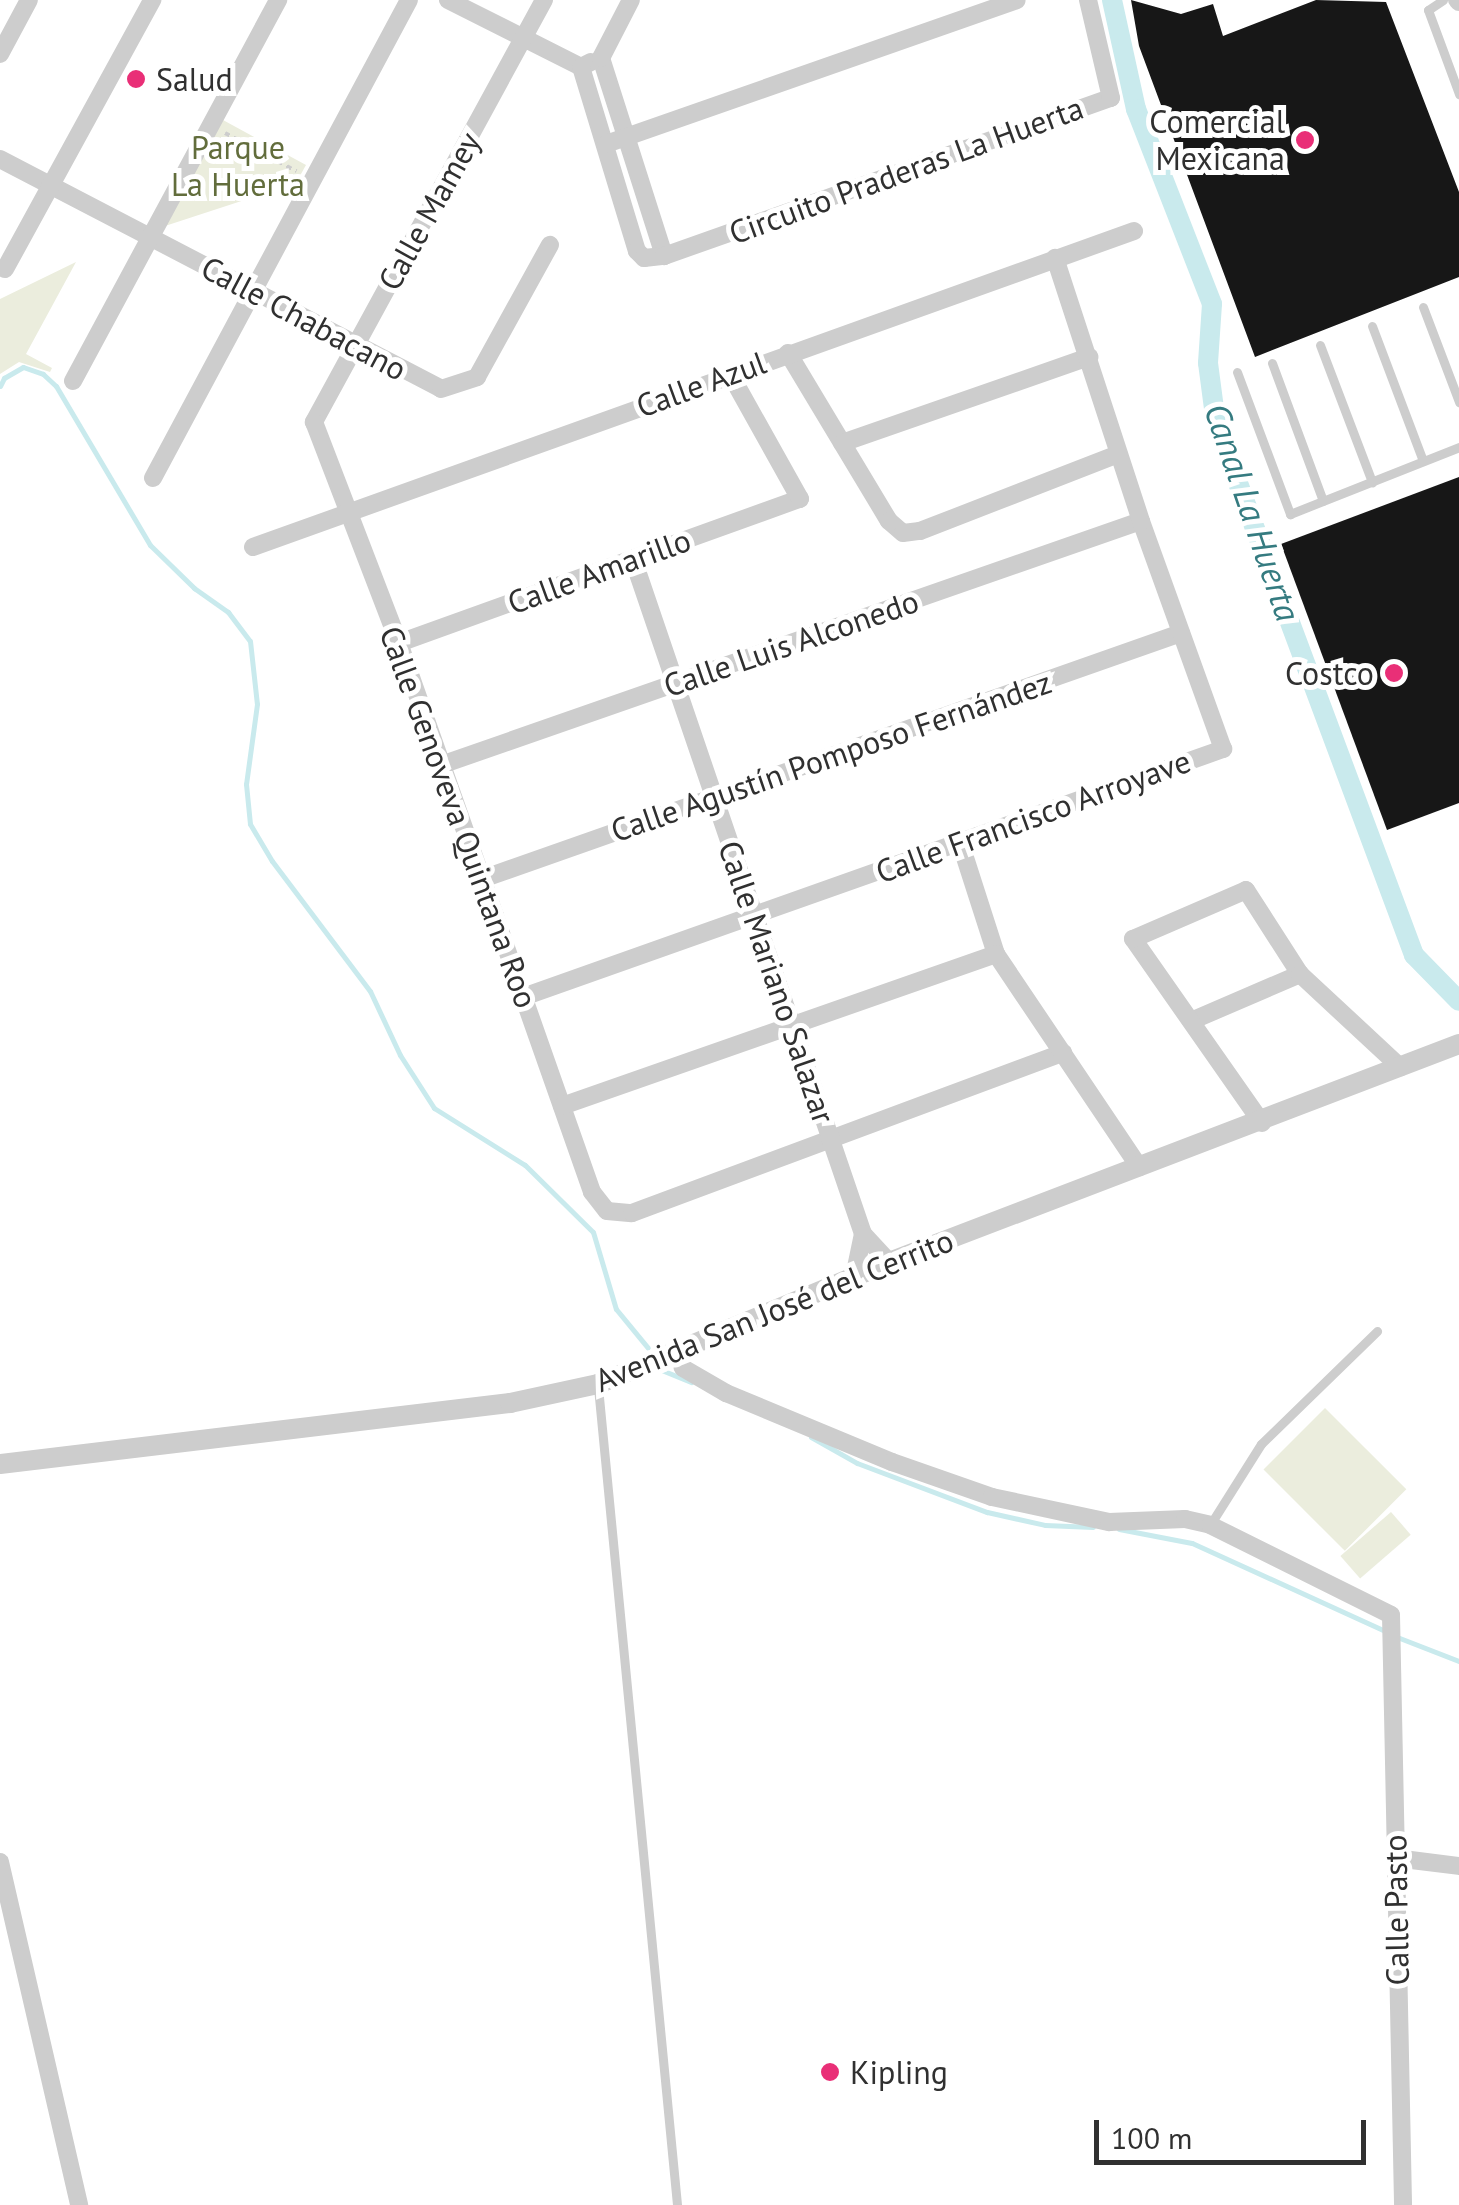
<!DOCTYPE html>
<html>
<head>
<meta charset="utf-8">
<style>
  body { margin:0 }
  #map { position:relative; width:1459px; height:2205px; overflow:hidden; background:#fff; font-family:"PT Sans",sans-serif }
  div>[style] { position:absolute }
  .green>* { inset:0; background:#ebeddd; transform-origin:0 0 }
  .stream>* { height:5px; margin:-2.5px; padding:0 2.5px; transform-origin:2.5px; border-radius:2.5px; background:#c9eaed }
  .canal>* { height:20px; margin:-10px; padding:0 10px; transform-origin:10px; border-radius:10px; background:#c9eaed }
  .building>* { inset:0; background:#171717 }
  .path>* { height:4px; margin-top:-2px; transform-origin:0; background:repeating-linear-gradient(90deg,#cdcdcd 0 5px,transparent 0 10px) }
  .service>* { height:9px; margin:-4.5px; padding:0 4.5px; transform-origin:4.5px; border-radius:4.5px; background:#cdcdcd }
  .minor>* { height:18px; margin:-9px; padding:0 9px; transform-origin:9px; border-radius:9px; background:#cdcdcd }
  .tertiary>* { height:20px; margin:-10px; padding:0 10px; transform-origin:10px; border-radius:10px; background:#cdcdcd }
  .dots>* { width:28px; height:28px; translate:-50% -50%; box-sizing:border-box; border:5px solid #fff; border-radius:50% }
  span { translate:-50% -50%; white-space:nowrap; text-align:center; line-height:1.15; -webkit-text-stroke:10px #fff; paint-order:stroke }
  .poi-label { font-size:32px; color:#303030 }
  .left { translate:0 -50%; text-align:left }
  .right { translate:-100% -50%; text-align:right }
  .park-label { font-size:32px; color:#626d3c }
  .street-label { font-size:32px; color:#303030 }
  .water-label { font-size:35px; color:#357b80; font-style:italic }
  .scale { position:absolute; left:1094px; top:2120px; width:272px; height:45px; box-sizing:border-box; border:5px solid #303030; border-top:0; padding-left:12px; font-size:30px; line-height:35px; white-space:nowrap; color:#303030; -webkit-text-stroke:8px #fff; paint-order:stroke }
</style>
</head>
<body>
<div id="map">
  <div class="green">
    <i style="clip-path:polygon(223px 120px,306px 165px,296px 183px,165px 226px)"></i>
    <i style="clip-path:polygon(76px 262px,26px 354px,52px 368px,50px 372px,19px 362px,0 374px,0 299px)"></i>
    <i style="left:1325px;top:1408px;width:115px;height:87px;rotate:45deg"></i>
    <i style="left:1391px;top:1512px;width:30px;height:67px;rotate:49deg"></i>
  </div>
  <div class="stream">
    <i style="left:0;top:386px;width:9px;rotate:-63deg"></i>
    <i style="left:4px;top:378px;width:22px;rotate:-30deg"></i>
    <i style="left:23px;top:367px;width:21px;rotate:19deg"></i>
    <i style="left:43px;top:374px;width:18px;rotate:43deg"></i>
    <i style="left:56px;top:386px;width:185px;rotate:59.4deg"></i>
    <i style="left:150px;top:545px;width:62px;rotate:44.3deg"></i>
    <i style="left:194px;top:588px;width:42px;rotate:35.2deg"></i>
    <i style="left:228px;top:612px;width:36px;rotate:53deg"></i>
    <i style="left:250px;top:641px;width:63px;rotate:83.7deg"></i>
    <i style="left:257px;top:704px;width:81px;rotate:97.8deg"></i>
    <i style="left:246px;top:784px;width:40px;rotate:84.3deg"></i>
    <i style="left:250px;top:824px;width:43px;rotate:59.3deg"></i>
    <i style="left:272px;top:861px;width:163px;rotate:53deg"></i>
    <i style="left:370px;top:991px;width:71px;rotate:64.9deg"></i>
    <i style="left:400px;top:1055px;width:63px;rotate:57.3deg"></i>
    <i style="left:434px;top:1108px;width:107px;rotate:32.1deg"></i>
    <i style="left:525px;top:1165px;width:95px;rotate:44.6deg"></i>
    <i style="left:593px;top:1232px;width:80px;rotate:73.4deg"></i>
    <i style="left:616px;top:1309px;width:50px;rotate:50.6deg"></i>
    <i style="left:659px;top:1369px;width:35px;rotate:22deg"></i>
    <i style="left:811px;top:1437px;width:53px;rotate:29.5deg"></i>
    <i style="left:857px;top:1463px;width:139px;rotate:20.7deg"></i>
    <i style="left:987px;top:1512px;width:59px;rotate:12.6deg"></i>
    <i style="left:1045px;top:1525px;width:48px;rotate:2.4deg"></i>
    <i style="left:1119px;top:1529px;width:74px;rotate:10.9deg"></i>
    <i style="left:1192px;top:1543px;width:214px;rotate:24.5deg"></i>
    <i style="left:1397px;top:1637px;width:66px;rotate:21.2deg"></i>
  </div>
  <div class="canal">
    <i style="left:1112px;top:0;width:112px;rotate:77.6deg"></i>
    <i style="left:1136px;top:109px;width:209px;rotate:68.7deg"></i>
    <i style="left:1212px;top:304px;width:59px;rotate:93.9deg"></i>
    <i style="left:1208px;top:363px;width:62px;rotate:82.5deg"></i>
    <i style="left:1216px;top:424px;width:567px;rotate:69.55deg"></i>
    <i style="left:1414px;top:955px;width:64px;rotate:45.6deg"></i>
  </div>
  <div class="building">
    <i style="clip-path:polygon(1131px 0,1181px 14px,1213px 4px,1223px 36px,1316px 0,1386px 2px,1459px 192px,1459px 277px,1255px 357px,1139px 46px)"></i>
    <i style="clip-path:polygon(1459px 477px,1459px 803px,1387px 830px,1281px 544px)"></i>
  </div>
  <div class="path">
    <i style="left:225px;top:133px;width:81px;rotate:28.2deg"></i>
  </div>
  <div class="service">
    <i style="left:1443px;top:0;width:18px;rotate:146deg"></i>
    <i style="left:1428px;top:10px;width:90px;rotate:69.7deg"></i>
    <i style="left:1423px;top:307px;width:102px;rotate:69.2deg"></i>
    <i style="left:1372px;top:326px;width:144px;rotate:69.3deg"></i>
    <i style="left:1320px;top:345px;width:147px;rotate:69.2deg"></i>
    <i style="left:1272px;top:363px;width:147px;rotate:69.7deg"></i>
    <i style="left:1237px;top:372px;width:152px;rotate:69.5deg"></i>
    <i style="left:1290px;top:514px;width:182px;rotate:-21.6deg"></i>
    <i style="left:598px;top:1387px;width:822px;rotate:84.48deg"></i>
    <i style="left:1210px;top:1525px;width:96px;rotate:-57.8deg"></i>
    <i style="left:1261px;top:1444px;width:162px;rotate:-44.2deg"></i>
  </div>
  <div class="minor">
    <i style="left:448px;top:0;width:149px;rotate:26.7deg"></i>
    <i style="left:581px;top:67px;width:11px;rotate:-27deg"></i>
    <i style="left:544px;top:0;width:481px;rotate:118.6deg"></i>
    <i style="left:314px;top:422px;width:237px;rotate:69deg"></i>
    <i style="left:399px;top:643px;width:582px;rotate:70.63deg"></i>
    <i style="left:592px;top:1192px;width:24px;rotate:52deg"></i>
    <i style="left:607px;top:1211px;width:25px;rotate:5deg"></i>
    <i style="left:632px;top:1213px;width:460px;rotate:-20.4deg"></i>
    <i style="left:1457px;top:0;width:3px;rotate:45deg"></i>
    <i style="left:0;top:54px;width:61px;rotate:-61.8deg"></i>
    <i style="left:601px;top:58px;width:208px;rotate:72.3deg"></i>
    <i style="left:601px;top:58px;width:65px;rotate:-62.7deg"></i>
    <i style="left:581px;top:67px;width:192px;rotate:73.1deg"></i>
    <i style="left:637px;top:251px;width:10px;rotate:45deg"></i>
    <i style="left:644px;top:258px;width:20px;rotate:-6deg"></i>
    <i style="left:664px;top:256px;width:474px;rotate:-19.5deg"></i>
    <i style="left:1111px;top:98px;width:101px;rotate:-103.2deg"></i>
    <i style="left:606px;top:144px;width:435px;rotate:-19.3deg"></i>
    <i style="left:0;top:159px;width:497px;rotate:27.5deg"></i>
    <i style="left:441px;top:389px;width:38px;rotate:-18deg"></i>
    <i style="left:477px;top:377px;width:151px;rotate:-61.1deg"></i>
    <i style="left:5px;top:269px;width:307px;rotate:-61.3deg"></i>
    <i style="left:788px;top:353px;width:196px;rotate:59deg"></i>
    <i style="left:889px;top:521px;width:18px;rotate:41deg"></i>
    <i style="left:903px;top:533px;width:17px;rotate:-7deg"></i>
    <i style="left:920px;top:531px;width:213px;rotate:-21.2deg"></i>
    <i style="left:73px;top:381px;width:433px;rotate:-61.7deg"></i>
    <i style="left:842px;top:443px;width:262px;rotate:-19.2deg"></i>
    <i style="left:153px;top:478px;width:542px;rotate:-61.83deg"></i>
    <i style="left:253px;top:547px;width:936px;rotate:-19.73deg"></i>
    <i style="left:633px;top:559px;width:713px;rotate:71.18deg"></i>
    <i style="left:863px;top:1234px;width:38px;rotate:47deg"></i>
    <i style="left:399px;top:643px;width:426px;rotate:-19.8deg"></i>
    <i style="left:800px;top:499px;width:143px;rotate:-119.2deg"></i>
    <i style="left:441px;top:765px;width:741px;rotate:-19.22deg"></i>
    <i style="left:960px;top:842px;width:118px;rotate:72.2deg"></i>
    <i style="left:996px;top:954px;width:257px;rotate:56.1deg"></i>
    <i style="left:482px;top:879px;width:741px;rotate:-19.39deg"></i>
    <i style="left:523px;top:997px;width:743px;rotate:-19.51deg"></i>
    <i style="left:1223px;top:749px;width:242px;rotate:-109.8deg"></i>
    <i style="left:1141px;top:521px;width:277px;rotate:-108.1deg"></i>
    <i style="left:1191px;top:1021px;width:119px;rotate:-23.3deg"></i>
    <i style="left:562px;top:1106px;width:460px;rotate:-19.3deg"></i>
    <i style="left:1262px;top:1123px;width:225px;rotate:-125deg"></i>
    <i style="left:1133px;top:939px;width:123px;rotate:-23.4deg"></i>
    <i style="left:1246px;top:890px;width:100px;rotate:57.3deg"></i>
    <i style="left:1300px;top:974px;width:137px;rotate:42.9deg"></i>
    <i style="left:854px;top:1277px;width:44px;rotate:-78.2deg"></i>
    <i style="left:675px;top:1352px;width:18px;rotate:63deg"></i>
    <i style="left:683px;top:1368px;width:50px;rotate:30.2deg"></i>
    <i style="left:726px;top:1393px;width:180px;rotate:22.6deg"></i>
    <i style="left:892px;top:1462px;width:106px;rotate:19.3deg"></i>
    <i style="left:992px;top:1497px;width:120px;rotate:12.1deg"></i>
    <i style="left:1109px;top:1522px;width:76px;rotate:-2.3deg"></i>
    <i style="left:1185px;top:1519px;width:26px;rotate:13deg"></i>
    <i style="left:1210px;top:1525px;width:202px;rotate:26.4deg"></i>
    <i style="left:1391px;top:1615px;width:590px;rotate:88.83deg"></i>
    <i style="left:1395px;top:1858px;width:64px;rotate:7.1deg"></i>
    <i style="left:0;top:1862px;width:352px;rotate:77deg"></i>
  </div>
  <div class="tertiary">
    <i style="left:0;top:1464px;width:514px;rotate:-6.82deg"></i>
    <i style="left:510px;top:1403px;width:90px;rotate:-12.2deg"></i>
    <i style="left:598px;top:1384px;width:316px;rotate:-22.7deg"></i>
    <i style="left:889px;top:1262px;width:610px;rotate:-20.93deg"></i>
  </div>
  <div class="dots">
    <i style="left:136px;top:79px;background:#e92f77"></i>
    <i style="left:1305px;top:140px;background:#e92f77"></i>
    <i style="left:1394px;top:673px;background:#e92f77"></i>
    <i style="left:830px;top:2072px;background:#e92f77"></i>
  </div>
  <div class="poi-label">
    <span class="left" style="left:156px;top:79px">Salud</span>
    <span class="right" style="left:1285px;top:140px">Comercial<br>Mexicana</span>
    <span class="right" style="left:1374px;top:673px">Costco</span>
    <span class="left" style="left:850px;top:2072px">Kipling</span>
  </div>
  <div class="park-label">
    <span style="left:238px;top:166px">Parque<br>La Huerta</span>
  </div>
  <div class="street-label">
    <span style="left:906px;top:170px;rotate:-20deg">Circuito Praderas La Huerta</span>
    <span style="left:429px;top:211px;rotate:-61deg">Calle Mamey</span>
    <span style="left:304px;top:318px;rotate:28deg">Calle Chabacano</span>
    <span style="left:701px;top:384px;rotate:-20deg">Calle Azul</span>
    <span style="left:599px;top:571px;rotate:-20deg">Calle Amarillo</span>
    <span style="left:791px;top:643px;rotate:-19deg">Calle Luis Alconedo</span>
    <span style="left:831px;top:756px;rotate:-19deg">Calle Agustín Pomposo Fernández</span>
    <span style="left:1033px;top:816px;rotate:-20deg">Calle Francisco Arroyave</span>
    <span style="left:459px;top:817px;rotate:70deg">Calle Genoveva Quintana Roo</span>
    <span style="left:777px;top:982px;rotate:71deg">Calle Mariano Salazar</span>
    <span style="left:774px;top:1310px;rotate:-22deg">Avenida San José del Cerrito</span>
    <span style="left:1396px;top:1910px;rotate:-91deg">Calle Pasto</span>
  </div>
  <div class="water-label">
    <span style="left:1253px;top:512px;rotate:71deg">Canal La Huerta</span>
  </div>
  <div class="scale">100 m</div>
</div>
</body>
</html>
